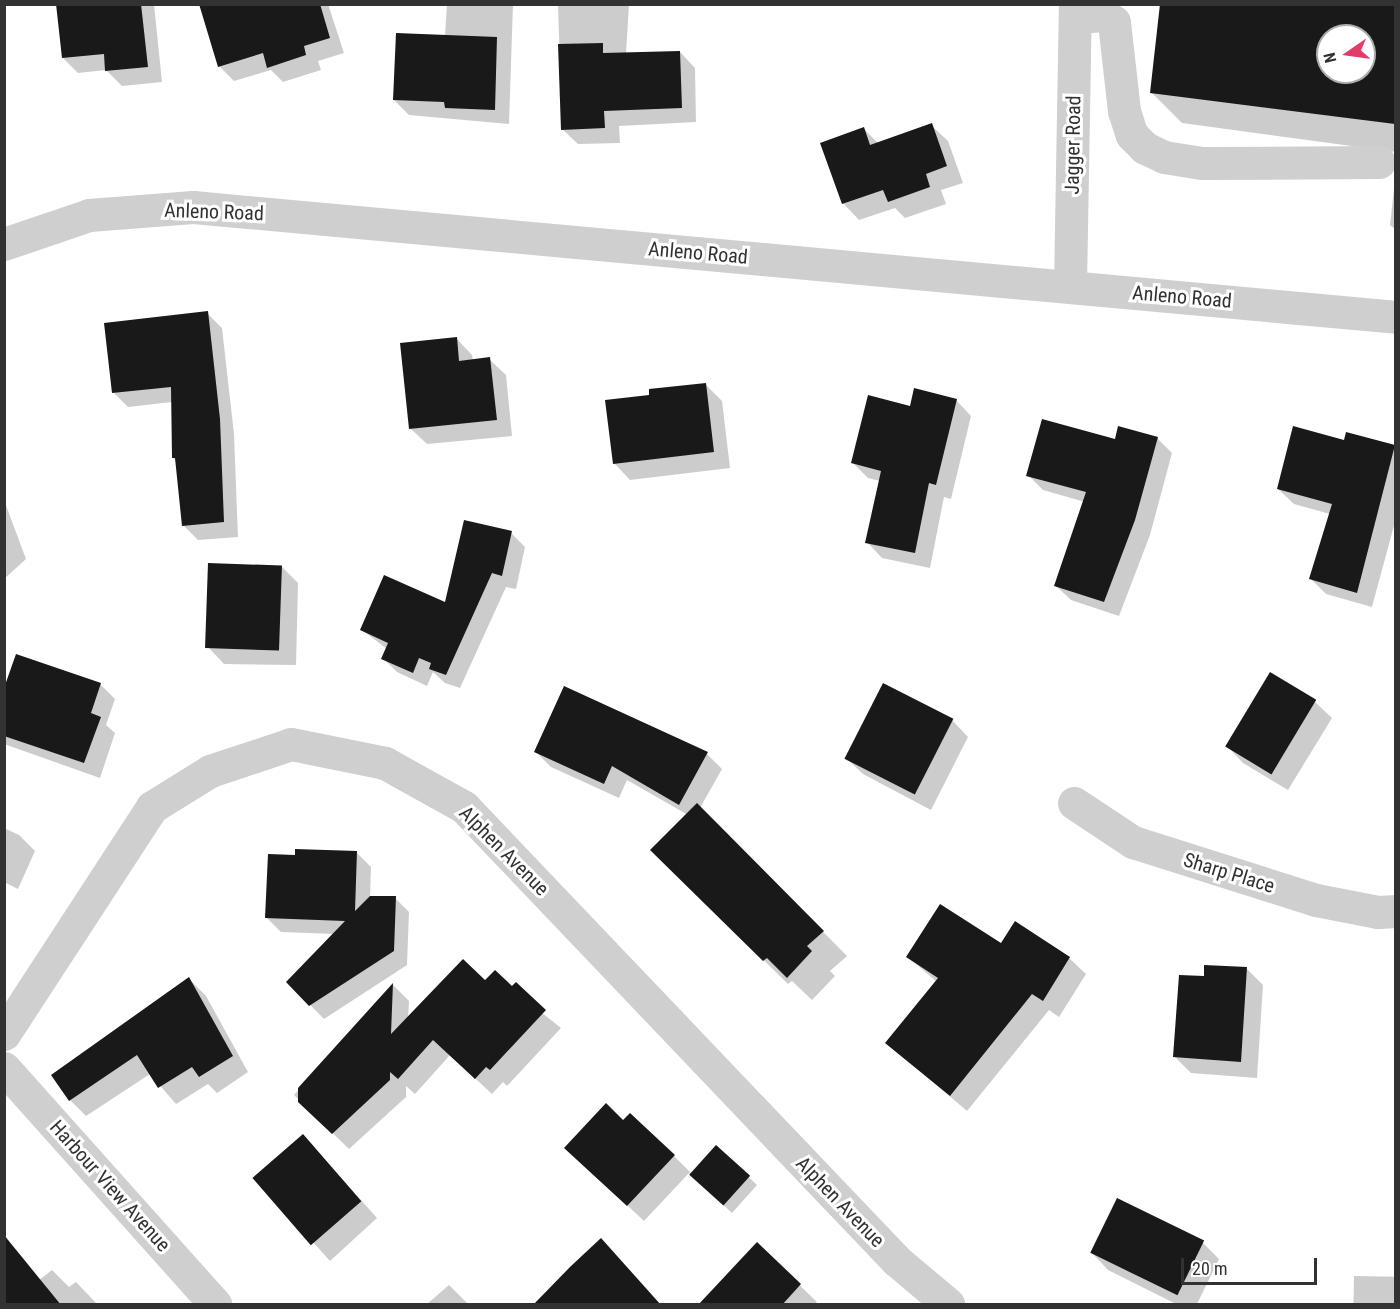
<!DOCTYPE html>
<html>
<head>
<meta charset="utf-8">
<style>
  body { margin:0 }
  #map { position:relative; width:1400px; height:1309px; overflow:hidden; background:#fff; font-family:"Roboto Condensed",sans-serif }
  div>[style] { position:absolute }
  .shadow>* { inset:0; background:#0003; transform-origin:0 0 }
  .building>* { inset:0; background:#191919; transform-origin:0 0 }
  .minor>* { height:33px; margin:-16.5px; padding:0 16.5px; transform-origin:16.5px; border-radius:16.5px; background:#cfcfcf }
  span { translate:-50% -50%; white-space:nowrap; text-align:center; line-height:1.15; -webkit-text-stroke:6px #fff; paint-order:stroke }
  .street-label { font-size:20px; color:#323232 }
  .frame { position:absolute; inset:0; border:6px solid #323232; pointer-events:none }
  .north { position:absolute; left:1316px; top:24px; width:60px; height:60px; box-sizing:border-box; background:#fff; border:2px solid #adadad; border-radius:50%; rotate:257deg; font-size:16px; font-weight:700; line-height:24px; text-align:center; color:#323232 }
  .north::after { content:''; display:block; margin:auto; width:21px; height:27px; background:#e03e68; clip-path:polygon(50% 0,100% 100%,50% 72%,0 100%) }
  .scale { position:absolute; left:1181px; top:1258px; width:136px; height:27px; box-sizing:border-box; border:3px solid #323232; border-top:0; padding-left:8px; font-size:18px; line-height:21px; white-space:nowrap; color:#323232; -webkit-text-stroke:4px #fff; paint-order:stroke }
</style>
</head>
<body>
<div id="map">
  <div class="shadow">
    <i style="clip-path:polygon(57px 4px,154px 4px,162px 82px,122px 86px,106px 70px,78px 73px,63px 58px)"></i>
    <i style="clip-path:polygon(209px 4px,328px 4px,344px 53px,318px 61px,321px 70px,283px 82px,271px 70px,234px 81px,219px 66px)"></i>
    <i style="clip-path:polygon(447px 4px,513px 4px,509px 124px,409px 115px,394px 100px,445px 36px)"></i>
    <i style="clip-path:polygon(558px 4px,629px 4px,626px 54px,680px 52px,695px 68px,696px 122px,619px 126px,620px 143px,578px 144px,562px 129px)"></i>
    <i style="clip-path:polygon(evenodd,1162px 4px,1396px 4px,1396px 152px,1182px 123px,1151px 92px,1162px 4px,1328px 36px,1364px 36px,1364px 72px,1328px 72px,1328px 36px)"></i>
    <i style="clip-path:polygon(931px 125px,948px 141px,963px 183px,941px 190px,946px 204px,905px 218px,895px 208px,859px 220px,843px 203px,864px 129px,879px 144px)"></i>
    <i style="clip-path:polygon(1396px 171px,1396px 230px,1390px 225px)"></i>
    <i style="clip-path:polygon(207px 313px,222px 328px,234px 434px,238px 537px,198px 540px,183px 525px,177px 462px,173px 458px,172px 402px,128px 407px,113px 392px)"></i>
    <i style="clip-path:polygon(456px 338px,472px 355px,473px 361px,489px 359px,506px 375px,512px 436px,427px 444px,410px 428px)"></i>
    <i style="clip-path:polygon(705px 384px,722px 401px,730px 468px,630px 480px,614px 463px,651px 397px)"></i>
    <i style="clip-path:polygon(956px 400px,971px 416px,951px 499px,944px 497px,930px 568px,882px 558px,867px 542px,880px 481px,868px 478px,853px 463px,911px 408px)"></i>
    <i style="clip-path:polygon(1347px 434px,1396px 447px,1396px 518px,1372px 607px,1326px 594px,1311px 579px,1330px 514px,1294px 504px,1278px 489px,1345px 441px)"></i>
    <i style="clip-path:polygon(1157px 438px,1172px 453px,1150px 535px,1119px 616px,1071px 600px,1056px 586px,1085px 502px,1043px 490px,1028px 475px)"></i>
    <i style="clip-path:polygon(4px 500px,26px 559px,4px 579px)"></i>
    <i style="clip-path:polygon(511px 533px,525px 547px,516px 589px,506px 587px,460px 688px,445px 683px,433px 672px,427px 686px,397px 672px,383px 658px,387px 649px,362px 630px,446px 605px)"></i>
    <i style="clip-path:polygon(281px 566px,298px 583px,296px 665px,224px 664px,208px 647px)"></i>
    <i style="clip-path:polygon(1270px 674px,1315px 702px,1332px 718px,1288px 790px,1243px 763px,1227px 746px)"></i>
    <i style="clip-path:polygon(100px 684px,115px 699px,106px 725px,115px 733px,100px 778px,4px 744px,4px 688px)"></i>
    <i style="clip-path:polygon(952px 720px,968px 737px,931px 810px,863px 774px,846px 758px)"></i>
    <i style="clip-path:polygon(536px 752px,707px 754px,722px 769px,700px 808px,847px 956px,830px 971px,835px 976px,812px 1000px,792px 981px,788px 984px,652px 850px,688px 815px,627px 780px,619px 798px,551px 767px)"></i>
    <i style="clip-path:polygon(4px 828px,19px 835px,35px 851px,18px 889px,4px 882px)"></i>
    <i style="clip-path:polygon(357px 853px,371px 867px,370px 897px,395px 898px,409px 912px,407px 965px,324px 1019px,288px 982px,335px 934px,281px 932px,267px 918px,296px 856px)"></i>
    <i style="clip-path:polygon(1002px 945px,1069px 958px,1086px 974px,1059px 1017px,1049px 1010px,967px 1111px,887px 1043px,937px 982px,908px 957px)"></i>
    <i style="clip-path:polygon(1247px 969px,1263px 985px,1257px 1078px,1191px 1073px,1175px 1057px)"></i>
    <i style="clip-path:polygon(189px 979px,206px 996px,248px 1072px,217px 1093px,208px 1084px,176px 1104px,150px 1074px,86px 1116px,70px 1100px)"></i>
    <i style="clip-path:polygon(485px 983px,512px 989px,561px 1028px,507px 1086px,503px 1082px,492px 1094px,450px 1055px,415px 1094px,406px 1086px,406px 1097px,349px 1149px,294px 1095px,393px 985px,409px 1001px,408px 1018px)"></i>
    <i style="clip-path:polygon(716px 1147px,757px 1185px,732px 1213px,689px 1173px,644px 1221px,583px 1164px,674px 1156px,692px 1174px)"></i>
    <i style="clip-path:polygon(319px 1153px,377px 1218px,330px 1261px,256px 1179px)"></i>
    <i style="clip-path:polygon(1203px 1243px,1219px 1259px,1197px 1304px,1176px 1304px,1108px 1270px,1092px 1253px)"></i>
    <i style="clip-path:polygon(757px 1244px,817px 1302px,814px 1304px,700px 1304px)"></i>
    <i style="clip-path:polygon(52px 1270px,69px 1287px,76px 1282px,97px 1304px,8px 1304px)"></i>
    <i style="left:1354px;top:1276px;width:42px;height:28px;rotate:1deg"></i>
    <i style="clip-path:polygon(449px 1285px,468px 1304px,427px 1304px)"></i>
  </div>
  <div class="building">
    <i style="clip-path:polygon(56px 4px,141px 4px,148px 67px,105px 71px,104px 54px,62px 58px)"></i>
    <i style="clip-path:polygon(199px 4px,320px 4px,330px 38px,304px 46px,306px 55px,267px 68px,263px 53px,218px 67px)"></i>
    <i style="clip-path:polygon(evenodd,1160px 4px,1395px 4px,1395px 124px,1150px 93px,1160px 4px,1328px 36px,1364px 36px,1364px 72px,1328px 72px,1328px 36px)"></i>
    <i style="clip-path:polygon(396px 33px,497px 37px,495px 110px,445px 108px,444px 102px,393px 100px)"></i>
    <i style="clip-path:polygon(603px 43px,603px 53px,680px 51px,682px 108px,604px 111px,605px 128px,561px 130px,558px 44px)"></i>
    <i style="clip-path:polygon(932px 123px,947px 166px,926px 174px,930px 187px,888px 202px,883px 190px,842px 204px,820px 143px,864px 127px,870px 145px)"></i>
    <i style="clip-path:polygon(208px 311px,220px 419px,224px 522px,182px 526px,175px 458px,172px 458px,171px 387px,112px 393px,104px 323px)"></i>
    <i style="clip-path:polygon(457px 337px,459px 361px,490px 357px,497px 420px,409px 429px,400px 343px)"></i>
    <i style="clip-path:polygon(706px 383px,714px 452px,613px 464px,605px 400px,649px 395px,649px 389px)"></i>
    <i style="clip-path:polygon(914px 388px,957px 399px,936px 485px,929px 483px,915px 553px,865px 543px,881px 471px,851px 463px,868px 395px,910px 406px)"></i>
    <i style="clip-path:polygon(1042px 419px,1115px 439px,1118px 426px,1158px 437px,1135px 520px,1104px 602px,1054px 586px,1086px 492px,1026px 476px)"></i>
    <i style="clip-path:polygon(1293px 426px,1344px 440px,1346px 432px,1395px 445px,1357px 593px,1309px 579px,1332px 504px,1277px 489px)"></i>
    <i style="clip-path:polygon(464px 520px,512px 531px,502px 576px,492px 573px,446px 675px,429px 669px,431px 663px,419px 658px,413px 673px,381px 659px,388px 643px,360px 630px,384px 575px,445px 602px)"></i>
    <i style="left:208px;top:563px;width:74px;height:85px;rotate:2deg"></i>
    <i style="clip-path:polygon(16px 654px,101px 683px,91px 713px,101px 717px,84px 763px,4px 736px,4px 688px)"></i>
    <i style="left:1270px;top:672px;width:54px;height:87px;rotate:31deg"></i>
    <i style="left:883px;top:683px;width:79px;height:85px;rotate:27deg"></i>
    <i style="clip-path:polygon(564px 686px,708px 752px,679px 805px,612px 766px,604px 784px,534px 752px)"></i>
    <i style="clip-path:polygon(697px 803px,824px 931px,807px 946px,812px 951px,787px 978px,767px 958px,763px 961px,650px 850px)"></i>
    <i style="clip-path:polygon(295px 849px,357px 851px,355px 911px,370px 896px,396px 896px,394px 951px,309px 1006px,286px 982px,345px 921px,265px 918px,268px 854px,295px 855px)"></i>
    <i style="clip-path:polygon(940px 904px,1001px 943px,1015px 921px,1070px 957px,1043px 1001px,1032px 994px,950px 1096px,885px 1043px,938px 978px,906px 957px)"></i>
    <i style="clip-path:polygon(463px 959px,485px 980px,495px 970px,512px 986px,516px 982px,546px 1010px,490px 1070px,486px 1067px,475px 1079px,433px 1040px,398px 1079px,390px 1072px,390px 1080px,332px 1134px,298px 1102px,298px 1088px,393px 983px,391px 1034px)"></i>
    <i style="clip-path:polygon(1204px 965px,1247px 967px,1241px 1062px,1173px 1057px,1179px 975px,1204px 976px)"></i>
    <i style="clip-path:polygon(189px 977px,233px 1056px,199px 1077px,192px 1067px,158px 1088px,137px 1055px,69px 1101px,51px 1075px)"></i>
    <i style="clip-path:polygon(606px 1103px,623px 1120px,630px 1113px,675px 1155px,627px 1206px,564px 1148px)"></i>
    <i style="left:303px;top:1134px;width:89px;height:67px;rotate:49deg"></i>
    <i style="left:716px;top:1145px;width:46px;height:40px;rotate:42deg"></i>
    <i style="left:1117px;top:1198px;width:97px;height:61px;rotate:26deg"></i>
    <i style="clip-path:polygon(4px 1235px,61px 1305px,4px 1305px)"></i>
    <i style="clip-path:polygon(601px 1238px,661px 1305px,533px 1305px,570px 1267px)"></i>
    <i style="clip-path:polygon(757px 1242px,801px 1284px,782px 1305px,698px 1305px)"></i>
  </div>
  <div class="minor">
    <i style="left:1075px;top:17px;width:29px;rotate:-4deg"></i>
    <i style="left:1104px;top:15px;width:12px;rotate:35deg"></i>
    <i style="left:1114px;top:22px;width:90px;rotate:83.6deg"></i>
    <i style="left:1124px;top:111px;width:25px;rotate:72deg"></i>
    <i style="left:1132px;top:135px;width:18px;rotate:45deg"></i>
    <i style="left:1145px;top:148px;width:21px;rotate:25deg"></i>
    <i style="left:1164px;top:157px;width:39px;rotate:9deg"></i>
    <i style="left:1203px;top:163px;width:176px;rotate:-0.3deg"></i>
    <i style="left:4px;top:244px;width:90px;rotate:-18.8deg"></i>
    <i style="left:89px;top:215px;width:104px;rotate:-4.4deg"></i>
    <i style="left:193px;top:207px;width:1208px;rotate:5.22deg"></i>
    <i style="left:1070px;top:286px;width:282px;rotate:-89deg"></i>
    <i style="left:1074px;top:803px;width:71px;rotate:33.5deg"></i>
    <i style="left:1133px;top:842px;width:192px;rotate:17.6deg"></i>
    <i style="left:1316px;top:900px;width:63px;rotate:11deg"></i>
    <i style="left:1378px;top:912px;width:18px;rotate:-3deg"></i>
    <i style="left:4px;top:1034px;width:271px;rotate:-56.9deg"></i>
    <i style="left:152px;top:807px;width:68px;rotate:-31.8deg"></i>
    <i style="left:210px;top:771px;width:85px;rotate:-18.4deg"></i>
    <i style="left:291px;top:744px;width:96px;rotate:11.4deg"></i>
    <i style="left:385px;top:763px;width:90px;rotate:29.1deg"></i>
    <i style="left:464px;top:807px;width:627px;rotate:46.36deg"></i>
    <i style="left:897px;top:1261px;width:67px;rotate:40.1deg"></i>
    <i style="left:4px;top:1068px;width:317px;rotate:48.2deg"></i>
  </div>
  <div class="street-label">
    <span style="left:1073px;top:145px;rotate:-89deg">Jagger Road</span>
    <span style="left:214px;top:212px;rotate:2deg">Anleno Road</span>
    <span style="left:698px;top:253px;rotate:5deg">Anleno Road</span>
    <span style="left:1182px;top:297px;rotate:5deg">Anleno Road</span>
    <span style="left:504px;top:851px;rotate:45deg">Alphen Avenue</span>
    <span style="left:1229px;top:873px;rotate:17deg">Sharp Place</span>
    <span style="left:110px;top:1186px;rotate:48deg">Harbour View Avenue</span>
    <span style="left:840px;top:1202px;rotate:46deg">Alphen Avenue</span>
  </div>
  <div class="frame"></div>
  <div class="north">N</div>
  <div class="scale">20 m</div>
</div>
</body>
</html>
